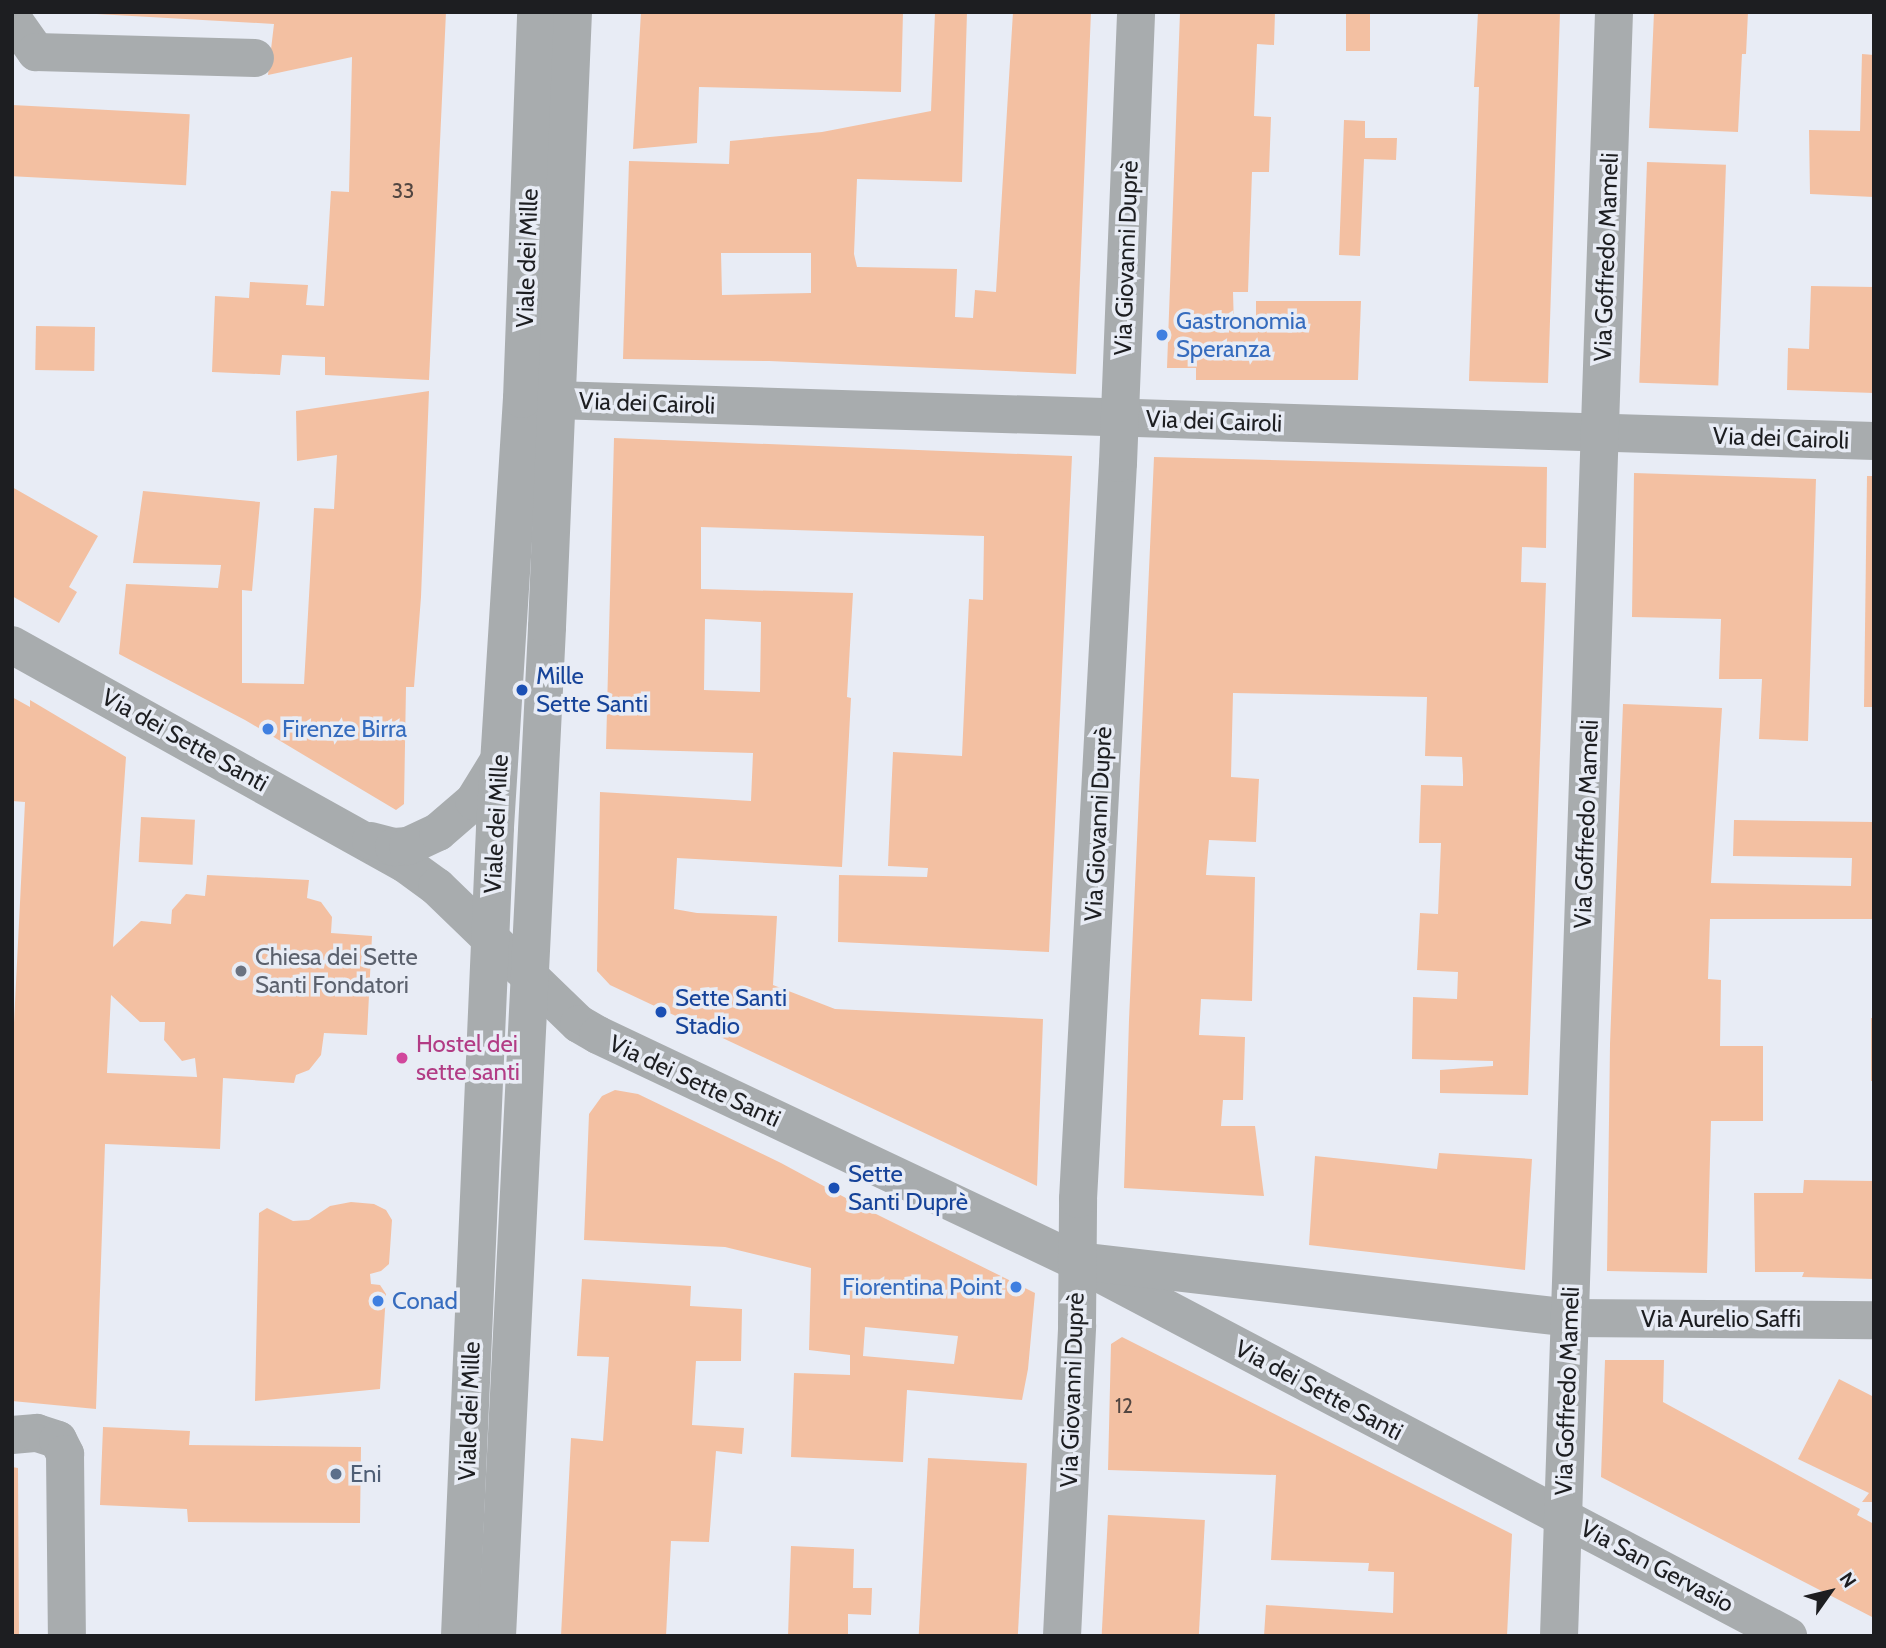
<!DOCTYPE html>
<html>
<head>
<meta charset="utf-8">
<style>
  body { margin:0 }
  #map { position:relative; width:1886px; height:1648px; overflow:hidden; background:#e8ecf5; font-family:Cabin,sans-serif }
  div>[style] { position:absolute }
  .building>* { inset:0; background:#f3c0a2; transform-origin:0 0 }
  .minor>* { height:38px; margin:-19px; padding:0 19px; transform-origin:19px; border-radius:19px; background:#a8acae }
  .dots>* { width:19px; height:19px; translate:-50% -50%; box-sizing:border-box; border:4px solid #e8ecf5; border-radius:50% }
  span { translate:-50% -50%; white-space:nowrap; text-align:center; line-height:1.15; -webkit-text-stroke:7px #e8ecf5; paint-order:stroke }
  .number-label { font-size:21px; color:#524641 }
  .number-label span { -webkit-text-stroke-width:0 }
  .street-label { font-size:24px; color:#1d1e21 }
  .shop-label { font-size:24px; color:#366cbe }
  .left { translate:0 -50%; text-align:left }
  .right { translate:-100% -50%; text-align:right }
  .transit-label { font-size:24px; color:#164399 }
  .worship-label { font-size:24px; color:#5b616d }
  .hotel-label { font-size:24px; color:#b23c85 }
  .service-label { font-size:24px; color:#4e5e75 }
  .frame { position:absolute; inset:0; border:14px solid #1d1e21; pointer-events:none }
  .north { position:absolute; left:1795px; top:1557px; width:70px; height:70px; -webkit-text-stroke:5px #e8ecf5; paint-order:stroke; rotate:56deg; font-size:19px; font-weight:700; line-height:28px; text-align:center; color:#1d1e21 }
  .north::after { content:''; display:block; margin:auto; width:24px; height:32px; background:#1d1e21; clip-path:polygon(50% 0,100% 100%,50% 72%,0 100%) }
</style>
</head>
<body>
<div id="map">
  <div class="building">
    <i style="clip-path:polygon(61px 12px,446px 12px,429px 380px,325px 375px,325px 357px,282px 355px,280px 375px,212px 372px,215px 296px,249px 298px,250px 282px,308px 285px,306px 305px,324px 306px,331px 191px,349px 192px,352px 57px,268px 75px,274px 24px)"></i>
    <i style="clip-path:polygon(641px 12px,903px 12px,901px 92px,699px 87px,697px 143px,633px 149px)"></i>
    <i style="clip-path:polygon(evenodd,935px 12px,967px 12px,962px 182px,857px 179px,854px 254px,857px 267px,957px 269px,955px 317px,973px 318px,975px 290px,996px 292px,1013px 12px,1091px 12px,1076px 374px,769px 361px,623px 359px,629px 161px,729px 164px,730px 141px,822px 132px,931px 111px,935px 12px,721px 253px,811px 253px,811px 293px,722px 295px,721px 253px)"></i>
    <i style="clip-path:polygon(1180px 12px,1275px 12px,1274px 45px,1257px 44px,1254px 116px,1271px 117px,1269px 172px,1252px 172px,1248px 292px,1233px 292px,1234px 327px,1256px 326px,1256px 301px,1361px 301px,1358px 380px,1196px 380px,1196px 368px,1167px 368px)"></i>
    <i style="left:1346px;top:12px;width:24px;height:39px"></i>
    <i style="clip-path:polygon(1478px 12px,1560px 12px,1548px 383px,1469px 381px,1479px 87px,1474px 87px)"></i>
    <i style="clip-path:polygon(1654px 12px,1748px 12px,1746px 54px,1742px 54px,1738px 132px,1649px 128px)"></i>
    <i style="clip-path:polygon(1862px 54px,1874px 55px,1874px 197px,1810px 194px,1809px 130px,1860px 131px)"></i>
    <i style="left:12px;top:105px;width:178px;height:71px;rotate:3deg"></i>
    <i style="clip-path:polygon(1344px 120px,1365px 121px,1365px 138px,1397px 138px,1396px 160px,1364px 159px,1360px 256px,1339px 255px)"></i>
    <i style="left:1647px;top:162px;width:79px;height:221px;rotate:2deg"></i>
    <i style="clip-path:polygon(1811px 286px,1874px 287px,1874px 393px,1787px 390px,1788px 348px,1809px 349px)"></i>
    <i style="left:36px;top:326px;width:59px;height:44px;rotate:1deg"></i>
    <i style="clip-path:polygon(429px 391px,421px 597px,414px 687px,406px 687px,404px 804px,396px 810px,245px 720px,119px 654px,126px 584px,218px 588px,221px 565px,133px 563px,143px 491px,260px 502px,252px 591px,242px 590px,242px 683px,304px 684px,314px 508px,334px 509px,337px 455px,297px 461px,296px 411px)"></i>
    <i style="clip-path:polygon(evenodd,614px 438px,1072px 456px,1049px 952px,838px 942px,839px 875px,927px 877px,928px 868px,888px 866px,893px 752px,962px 756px,969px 599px,983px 600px,984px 536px,701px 527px,701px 589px,853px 593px,847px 697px,851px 698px,842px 867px,677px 858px,674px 909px,697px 913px,777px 916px,773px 985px,835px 1009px,1043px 1019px,1037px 1186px,610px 985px,597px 971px,600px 792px,751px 801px,753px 753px,606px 749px,614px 438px,705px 619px,761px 622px,760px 692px,704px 690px,705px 619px)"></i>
    <i style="clip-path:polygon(1154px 457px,1547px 467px,1546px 548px,1522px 547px,1521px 582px,1546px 583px,1528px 1095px,1440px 1093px,1440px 1070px,1493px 1066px,1493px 1061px,1412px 1059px,1413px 997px,1457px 999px,1458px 972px,1417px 970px,1420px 913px,1438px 914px,1441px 843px,1419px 843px,1421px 785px,1463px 786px,1463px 775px,1462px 757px,1425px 756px,1427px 697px,1233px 693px,1231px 777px,1259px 779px,1256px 842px,1209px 840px,1206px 875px,1255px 877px,1252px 1001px,1201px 999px,1199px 1035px,1245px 1037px,1243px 1100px,1223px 1100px,1221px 1126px,1255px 1126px,1264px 1196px,1124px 1188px,1129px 1020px)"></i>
    <i style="clip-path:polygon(1634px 473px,1816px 479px,1808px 741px,1759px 739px,1762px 679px,1719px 679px,1721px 619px,1632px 617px)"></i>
    <i style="clip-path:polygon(1867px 476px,1874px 476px,1874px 707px,1864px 707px)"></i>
    <i style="clip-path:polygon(12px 487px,98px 536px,69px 587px,77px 592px,59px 623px,12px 596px)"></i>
    <i style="clip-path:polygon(evenodd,12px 697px,30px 707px,30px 700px,126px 757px,113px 947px,141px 921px,171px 924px,172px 910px,186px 894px,205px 896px,207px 875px,309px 880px,307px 898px,321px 902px,332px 917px,331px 933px,372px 936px,367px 1035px,324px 1033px,321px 1055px,309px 1070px,296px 1075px,294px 1083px,223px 1078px,220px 1149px,105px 1144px,96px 1409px,12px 1401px,12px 1063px,25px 802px,12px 801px,12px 697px,111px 995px,140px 1022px,165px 1022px,164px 1040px,182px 1061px,195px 1058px,197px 1077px,107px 1073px,111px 995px)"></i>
    <i style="clip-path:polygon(1623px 704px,1722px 708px,1711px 883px,1851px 886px,1852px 858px,1733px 856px,1734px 820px,1874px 822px,1874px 919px,1710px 919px,1708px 979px,1721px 980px,1720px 1046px,1763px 1046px,1763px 1121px,1711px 1121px,1707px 1273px,1607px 1271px,1610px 1044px)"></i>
    <i style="left:141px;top:817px;width:54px;height:45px;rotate:3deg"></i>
    <i style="left:1871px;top:1018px;width:3px;height:63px"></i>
    <i style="clip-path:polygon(evenodd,615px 1090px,638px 1094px,781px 1163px,870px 1211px,1035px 1293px,1028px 1369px,1022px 1400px,907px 1390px,903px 1462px,791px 1457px,794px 1373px,850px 1375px,850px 1355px,809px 1350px,811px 1268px,725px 1247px,584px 1240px,589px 1114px,602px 1096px,615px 1090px,865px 1327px,958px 1336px,954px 1364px,863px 1356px,865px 1327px)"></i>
    <i style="clip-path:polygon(1439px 1153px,1532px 1159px,1525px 1270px,1309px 1245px,1315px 1156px,1437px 1169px)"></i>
    <i style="clip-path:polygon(1804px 1180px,1874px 1181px,1874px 1279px,1802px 1277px,1804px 1272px,1755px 1272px,1754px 1193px,1803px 1193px)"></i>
    <i style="clip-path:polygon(351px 1202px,374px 1204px,386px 1210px,392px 1220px,389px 1264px,381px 1271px,370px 1274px,371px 1284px,380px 1285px,386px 1294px,380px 1389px,255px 1401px,259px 1213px,267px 1208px,293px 1221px,309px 1220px,330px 1206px)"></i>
    <i style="clip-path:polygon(582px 1279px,691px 1286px,690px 1306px,742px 1309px,741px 1361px,696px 1361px,692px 1425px,744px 1428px,742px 1454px,716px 1451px,709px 1542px,671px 1541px,666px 1636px,561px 1636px,571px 1438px,603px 1441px,609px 1357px,577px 1356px)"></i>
    <i style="clip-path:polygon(1122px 1337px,1512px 1534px,1507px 1636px,1264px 1636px,1266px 1605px,1393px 1613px,1394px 1572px,1368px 1571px,1369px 1563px,1271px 1560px,1276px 1475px,1108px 1470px,1111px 1344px)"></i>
    <i style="clip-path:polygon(1605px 1360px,1664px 1360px,1663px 1402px,1860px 1509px,1857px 1515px,1874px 1524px,1874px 1618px,1601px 1477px)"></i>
    <i style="clip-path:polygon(1839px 1379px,1874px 1397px,1874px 1502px,1862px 1502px,1869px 1493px,1798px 1459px)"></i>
    <i style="clip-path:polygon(103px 1427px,190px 1431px,189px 1445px,361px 1447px,360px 1523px,188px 1522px,187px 1509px,100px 1505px)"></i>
    <i style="left:928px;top:1458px;width:99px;height:178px;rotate:3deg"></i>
    <i style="clip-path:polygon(12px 1467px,18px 1468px,19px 1636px,12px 1636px)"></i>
    <i style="left:1108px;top:1515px;width:97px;height:121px;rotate:3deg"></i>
    <i style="clip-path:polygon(791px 1546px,854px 1549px,853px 1588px,872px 1588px,871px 1615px,848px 1614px,848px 1636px,788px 1636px)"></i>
  </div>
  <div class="minor">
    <i style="left:12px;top:18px;width:42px;rotate:54.8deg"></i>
    <i style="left:36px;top:52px;width:219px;rotate:1.6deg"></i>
    <i style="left:554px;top:400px;width:1321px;rotate:1.78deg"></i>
    <i style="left:12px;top:645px;width:449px;rotate:29.1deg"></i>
    <i style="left:404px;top:863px;width:41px;rotate:36deg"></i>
    <i style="left:437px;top:887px;width:197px;rotate:44deg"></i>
    <i style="left:579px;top:1024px;width:22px;rotate:30deg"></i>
    <i style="left:598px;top:1035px;width:529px;rotate:25.3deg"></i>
    <i style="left:1076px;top:1261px;width:805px;rotate:27.78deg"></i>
    <i style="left:371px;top:841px;width:24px;rotate:15deg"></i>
    <i style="left:394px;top:847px;width:14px;rotate:-4deg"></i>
    <i style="left:408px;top:846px;width:33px;rotate:-25deg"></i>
    <i style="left:438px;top:832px;width:48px;rotate:-40.7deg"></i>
    <i style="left:474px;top:801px;width:46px;rotate:-58.4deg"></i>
    <i style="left:1096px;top:1263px;width:476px;rotate:6.6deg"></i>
    <i style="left:1569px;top:1318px;width:305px;rotate:0.4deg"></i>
    <i style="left:12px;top:1435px;width:25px;rotate:-5deg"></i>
    <i style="left:37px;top:1433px;width:22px;rotate:18deg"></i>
    <i style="left:58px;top:1440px;width:16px;rotate:63deg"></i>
    <i style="left:65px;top:1454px;width:182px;rotate:89.4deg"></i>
    <i style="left:460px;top:1636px;width:810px;rotate:-87.52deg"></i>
    <i style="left:495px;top:827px;width:429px;rotate:-86.4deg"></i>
    <i style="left:522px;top:399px;width:387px;rotate:-87.9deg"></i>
    <i style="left:497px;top:1636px;width:1010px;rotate:-87.16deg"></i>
    <i style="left:547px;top:627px;width:616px;rotate:-87.58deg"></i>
    <i style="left:1062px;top:1636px;width:311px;rotate:-87.2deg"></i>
    <i style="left:1077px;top:1325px;width:126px;rotate:-89.5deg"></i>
    <i style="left:1078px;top:1199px;width:737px;rotate:-86.89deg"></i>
    <i style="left:1118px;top:463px;width:451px;rotate:-87.7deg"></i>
    <i style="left:1559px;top:1636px;width:1625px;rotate:-88.06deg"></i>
  </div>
  <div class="dots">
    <i style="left:1162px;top:335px;background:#3f7fe0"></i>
    <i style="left:522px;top:690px;background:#1a4fb4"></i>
    <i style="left:268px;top:729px;background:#3f7fe0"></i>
    <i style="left:241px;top:971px;background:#6b7280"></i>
    <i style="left:661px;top:1012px;background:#1a4fb4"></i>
    <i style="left:402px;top:1058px;background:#d1479c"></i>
    <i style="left:834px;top:1188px;background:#1a4fb4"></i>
    <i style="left:1016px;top:1287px;background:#3f7fe0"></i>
    <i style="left:378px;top:1301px;background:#3f7fe0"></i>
    <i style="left:336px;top:1474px;background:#5c6f8a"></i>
  </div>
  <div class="number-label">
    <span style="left:403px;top:191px">33</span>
    <span style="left:1124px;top:1406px">12</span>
  </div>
  <div class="street-label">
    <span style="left:1606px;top:257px;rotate:-88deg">Via Goffredo Mameli</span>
    <span style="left:527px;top:258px;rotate:-88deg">Viale dei Mille</span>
    <span style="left:1126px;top:258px;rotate:-88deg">Via Giovanni Duprè</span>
    <span style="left:647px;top:403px;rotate:2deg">Via dei Cairoli</span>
    <span style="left:1214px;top:421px;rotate:2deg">Via dei Cairoli</span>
    <span style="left:1781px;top:438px;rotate:2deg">Via dei Cairoli</span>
    <span style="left:185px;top:740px;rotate:29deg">Via dei Sette Santi</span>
    <span style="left:496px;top:824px;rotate:-87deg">Viale dei Mille</span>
    <span style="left:1098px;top:824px;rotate:-87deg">Via Giovanni Duprè</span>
    <span style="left:1586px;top:824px;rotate:-88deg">Via Goffredo Mameli</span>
    <span style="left:695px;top:1081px;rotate:25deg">Via dei Sette Santi</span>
    <span style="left:1721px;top:1319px">Via Aurelio Saffi</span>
    <span style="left:1072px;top:1390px;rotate:-88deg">Via Giovanni Duprè</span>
    <span style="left:1319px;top:1390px;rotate:28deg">Via dei Sette Santi</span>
    <span style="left:1567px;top:1391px;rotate:-88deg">Via Goffredo Mameli</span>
    <span style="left:469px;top:1411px;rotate:-88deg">Viale dei Mille</span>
    <span style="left:1657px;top:1566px;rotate:28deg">Via San Gervasio</span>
  </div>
  <div class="shop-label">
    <span class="left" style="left:1176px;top:335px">Gastronomia<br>Speranza</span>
    <span class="left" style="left:282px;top:729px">Firenze Birra</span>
    <span class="right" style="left:1002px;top:1287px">Fiorentina Point</span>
    <span class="left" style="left:392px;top:1301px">Conad</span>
  </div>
  <div class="transit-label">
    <span class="left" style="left:536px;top:690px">Mille<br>Sette Santi</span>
    <span class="left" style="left:675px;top:1012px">Sette Santi<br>Stadio</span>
    <span class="left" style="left:848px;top:1188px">Sette<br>Santi Duprè</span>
  </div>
  <div class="worship-label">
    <span class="left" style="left:255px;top:971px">Chiesa dei Sette<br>Santi Fondatori</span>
  </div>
  <div class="hotel-label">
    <span class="left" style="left:416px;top:1058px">Hostel dei<br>sette santi</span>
  </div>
  <div class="service-label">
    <span class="left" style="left:350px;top:1474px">Eni</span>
  </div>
  <div class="frame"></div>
  <div class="north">N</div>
</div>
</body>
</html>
